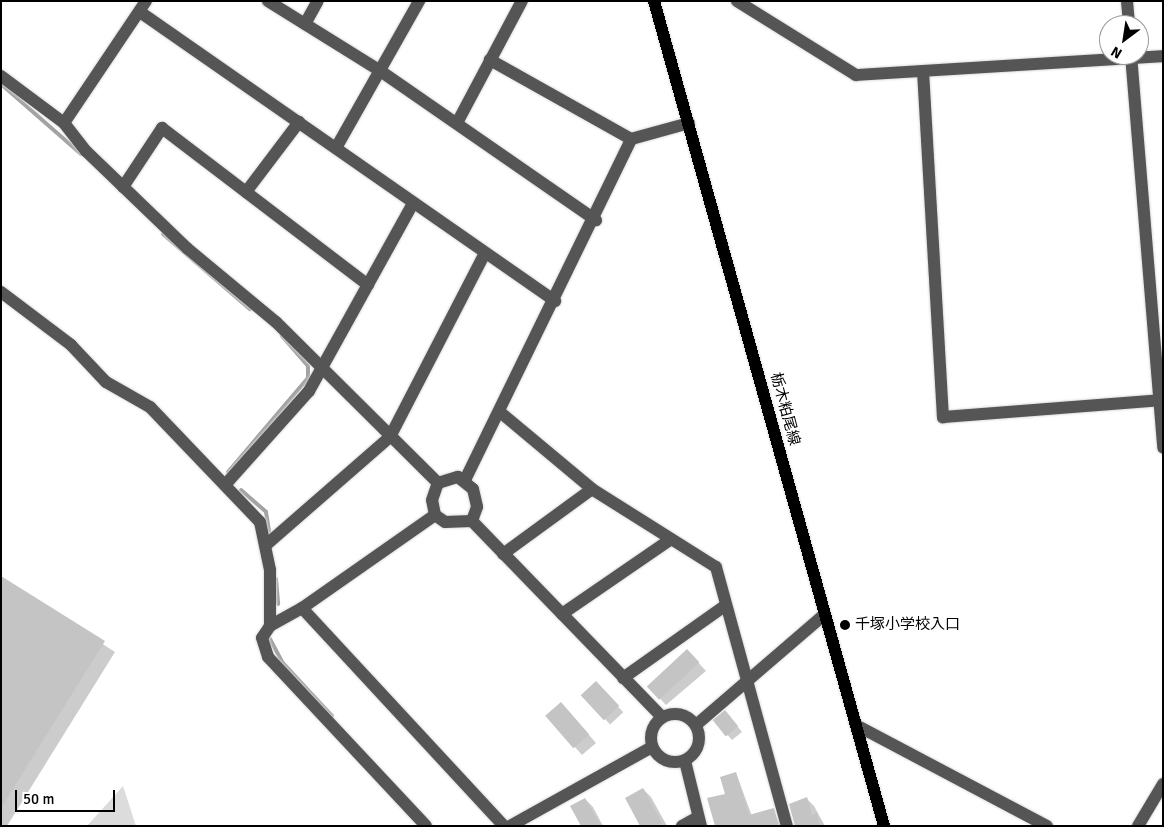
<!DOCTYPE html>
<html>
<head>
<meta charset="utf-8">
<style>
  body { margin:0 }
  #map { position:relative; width:1164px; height:827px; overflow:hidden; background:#fff; font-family:Signika,"Noto Sans JP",sans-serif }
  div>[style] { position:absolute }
  .green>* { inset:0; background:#dcdcdc }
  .shadow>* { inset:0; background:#0003; transform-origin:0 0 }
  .stream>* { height:4px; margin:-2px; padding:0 2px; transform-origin:2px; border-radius:2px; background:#a3a3a3 }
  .building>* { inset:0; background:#c4c4c4; transform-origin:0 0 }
  .roads { filter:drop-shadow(0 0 1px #dbdbdb) drop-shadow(0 0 1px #dbdbdb) }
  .minor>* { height:12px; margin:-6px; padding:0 6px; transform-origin:6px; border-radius:6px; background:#555 }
  .minor>.ring { margin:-6px; padding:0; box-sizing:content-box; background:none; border:12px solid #555; border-radius:50% }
  .major>* { height:12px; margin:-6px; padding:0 6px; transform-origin:6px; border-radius:6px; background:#000 }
  .dots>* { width:14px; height:14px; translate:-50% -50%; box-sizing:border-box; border:2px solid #fff; border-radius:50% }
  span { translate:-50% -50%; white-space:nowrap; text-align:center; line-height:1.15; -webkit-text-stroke:4px #fff; paint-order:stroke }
  .street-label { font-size:15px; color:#000 }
  .poi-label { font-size:15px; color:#000 }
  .left { translate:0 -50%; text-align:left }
  .frame { position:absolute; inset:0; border:2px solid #000; pointer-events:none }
  .north { position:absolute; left:1099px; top:15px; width:50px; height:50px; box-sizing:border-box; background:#fff; border:1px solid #999; border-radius:50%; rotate:211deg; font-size:14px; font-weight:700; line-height:20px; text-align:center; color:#000 }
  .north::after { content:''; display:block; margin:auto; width:18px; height:22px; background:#000; clip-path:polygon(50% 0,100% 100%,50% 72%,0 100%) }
  .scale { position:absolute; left:15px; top:790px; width:100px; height:22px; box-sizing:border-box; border:2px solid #000; border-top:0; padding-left:6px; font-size:15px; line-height:18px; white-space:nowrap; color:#000; -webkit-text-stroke:4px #fff; paint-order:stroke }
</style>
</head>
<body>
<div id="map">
  <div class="green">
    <i style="clip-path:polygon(123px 786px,136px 826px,87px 826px)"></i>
  </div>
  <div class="shadow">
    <i style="clip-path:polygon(1px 578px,115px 652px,7px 826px,1px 826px)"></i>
    <i style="clip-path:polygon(695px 659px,706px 671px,666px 705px,648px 686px)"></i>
    <i style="left:596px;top:683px;width:40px;height:18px;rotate:47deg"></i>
    <i style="clip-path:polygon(569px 712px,596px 743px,582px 755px,547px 716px)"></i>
    <i style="clip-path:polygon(730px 717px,742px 732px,732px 740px,715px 721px)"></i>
    <i style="clip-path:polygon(736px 773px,752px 816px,773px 810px,781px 826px,716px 826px)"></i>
    <i style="clip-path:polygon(643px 789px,651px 797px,667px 826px,642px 826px)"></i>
    <i style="clip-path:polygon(585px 799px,593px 807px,603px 826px,582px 826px)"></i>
    <i style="clip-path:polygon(807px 799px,814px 806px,825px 826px,797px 826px)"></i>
  </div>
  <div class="stream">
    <i style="left:1px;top:84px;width:106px;rotate:41.2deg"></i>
    <i style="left:163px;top:234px;width:115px;rotate:40.8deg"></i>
    <i style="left:228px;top:472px;width:123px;rotate:-49.6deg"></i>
    <i style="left:308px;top:378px;width:12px;rotate:-90deg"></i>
    <i style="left:308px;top:366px;width:40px;rotate:-131deg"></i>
    <i style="left:241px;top:490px;width:33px;rotate:41deg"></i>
    <i style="left:266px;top:512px;width:26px;rotate:81deg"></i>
    <i style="left:276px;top:579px;width:25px;rotate:85deg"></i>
    <i style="left:270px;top:639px;width:27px;rotate:62deg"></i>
    <i style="left:283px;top:663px;width:72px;rotate:47.2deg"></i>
  </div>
  <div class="building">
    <i style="clip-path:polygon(1px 576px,105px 641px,1px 808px)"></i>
    <i style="left:687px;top:649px;width:18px;height:55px;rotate:47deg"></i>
    <i style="left:596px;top:681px;width:34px;height:21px;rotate:47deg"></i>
    <i style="left:561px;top:702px;width:43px;height:21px;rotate:49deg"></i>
    <i style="left:725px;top:710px;width:21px;height:16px;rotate:51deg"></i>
    <i style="clip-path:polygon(736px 772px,749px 815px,774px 808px,779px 826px,715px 826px,707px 798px,725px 794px,720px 777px)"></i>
    <i style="clip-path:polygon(643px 788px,662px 823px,656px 826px,640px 826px,625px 798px)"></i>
    <i style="clip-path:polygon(807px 797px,812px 815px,817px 813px,820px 826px,795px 826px,789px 804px)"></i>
    <i style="clip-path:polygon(585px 798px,601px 826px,581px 826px,570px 806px)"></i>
  </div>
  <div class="roads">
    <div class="minor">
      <i style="left:268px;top:1px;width:131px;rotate:31.9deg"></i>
      <i style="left:379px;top:70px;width:264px;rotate:34.7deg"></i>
      <i style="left:737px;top:1px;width:140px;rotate:31.9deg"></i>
      <i style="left:856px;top:75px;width:308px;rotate:-3.5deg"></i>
      <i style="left:1127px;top:1px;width:24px;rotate:85deg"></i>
      <i style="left:140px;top:12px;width:506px;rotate:34.85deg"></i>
      <i style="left:305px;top:24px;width:26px;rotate:-61deg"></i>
      <i style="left:1131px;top:55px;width:394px;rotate:85.3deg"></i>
      <i style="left:923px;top:71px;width:347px;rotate:86.7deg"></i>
      <i style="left:943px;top:417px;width:221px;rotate:-4.4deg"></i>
      <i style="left:1px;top:76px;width:79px;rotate:36.7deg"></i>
      <i style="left:64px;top:123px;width:147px;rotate:-56.1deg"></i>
      <i style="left:64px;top:123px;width:36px;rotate:52deg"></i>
      <i style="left:86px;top:151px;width:141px;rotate:43.9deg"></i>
      <i style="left:188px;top:249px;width:114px;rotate:39.7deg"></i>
      <i style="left:276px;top:322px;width:228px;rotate:44.8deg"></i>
      <i style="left:457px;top:123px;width:138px;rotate:-62deg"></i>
      <i style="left:631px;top:139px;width:60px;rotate:-15.4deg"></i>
      <i style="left:336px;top:148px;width:169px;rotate:-60.5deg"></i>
      <i style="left:123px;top:187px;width:71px;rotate:-56.5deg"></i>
      <i style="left:162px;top:128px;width:259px;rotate:37.3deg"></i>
      <i style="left:246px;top:192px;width:88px;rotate:-52.9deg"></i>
      <i style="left:1px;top:292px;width:88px;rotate:37.1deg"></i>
      <i style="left:71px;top:345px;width:51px;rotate:46.6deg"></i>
      <i style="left:106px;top:382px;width:51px;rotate:29.6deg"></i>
      <i style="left:150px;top:407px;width:159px;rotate:46.3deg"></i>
      <i style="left:260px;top:522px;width:49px;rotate:78.2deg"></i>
      <i style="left:270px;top:570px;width:56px;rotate:90deg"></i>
      <i style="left:500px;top:412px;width:120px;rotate:39.9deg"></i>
      <i style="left:592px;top:489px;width:146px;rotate:32.2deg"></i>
      <i style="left:716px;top:567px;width:269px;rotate:74.7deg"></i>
      <i style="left:465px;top:480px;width:379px;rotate:-64deg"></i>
      <i style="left:631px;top:139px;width:162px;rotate:-150.7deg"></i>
      <i style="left:225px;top:485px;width:126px;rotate:-48.2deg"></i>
      <i style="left:309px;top:391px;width:215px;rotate:-61deg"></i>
      <i style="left:435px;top:515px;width:15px;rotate:-101deg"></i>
      <i style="left:432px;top:500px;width:18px;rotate:-71deg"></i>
      <i style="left:438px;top:483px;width:21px;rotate:-17deg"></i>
      <i style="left:458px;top:477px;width:19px;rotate:39deg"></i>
      <i style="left:473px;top:489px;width:18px;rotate:77deg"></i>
      <i style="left:477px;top:507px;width:15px;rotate:110deg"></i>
      <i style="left:472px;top:521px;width:27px;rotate:178deg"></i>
      <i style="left:445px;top:522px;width:12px;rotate:-145deg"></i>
      <i style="left:435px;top:515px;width:162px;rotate:145deg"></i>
      <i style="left:302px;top:608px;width:297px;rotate:47.2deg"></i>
      <i style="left:472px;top:521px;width:273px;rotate:45.9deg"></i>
      <i style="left:266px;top:545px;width:164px;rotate:-41.1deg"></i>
      <i style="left:390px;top:437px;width:207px;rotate:-62.7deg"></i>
      <i style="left:503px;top:554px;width:110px;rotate:-36.1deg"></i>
      <i style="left:302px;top:608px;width:37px;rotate:151deg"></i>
      <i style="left:270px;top:626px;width:14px;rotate:124deg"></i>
      <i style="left:262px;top:638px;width:20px;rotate:72deg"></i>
      <i style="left:268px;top:657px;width:231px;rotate:46.9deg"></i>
      <i style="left:562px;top:614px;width:132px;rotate:-34.5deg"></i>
      <i style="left:623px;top:678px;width:126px;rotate:-35.3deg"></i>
      <i class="ring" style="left:651px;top:714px;width:36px;height:36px"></i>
      <i style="left:696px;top:725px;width:170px;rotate:-40.7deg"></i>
      <i style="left:856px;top:725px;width:216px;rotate:27.9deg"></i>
      <i style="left:685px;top:761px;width:67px;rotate:76.2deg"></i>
      <i style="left:510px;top:826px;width:162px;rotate:-29.1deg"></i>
      <i style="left:682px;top:826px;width:18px;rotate:-29deg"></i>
      <i style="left:1138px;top:826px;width:49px;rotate:-59.2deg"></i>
    </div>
    <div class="major">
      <i style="left:654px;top:1px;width:856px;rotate:74.42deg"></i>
    </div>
  </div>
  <div class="dots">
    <i style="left:845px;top:625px;background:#000"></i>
  </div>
  <div class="street-label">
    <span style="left:785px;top:409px;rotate:75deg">栃木粕尾線</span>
  </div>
  <div class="poi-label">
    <span class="left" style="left:855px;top:625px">千塚小学校入口</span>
  </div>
  <div class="frame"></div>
  <div class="north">N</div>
  <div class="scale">50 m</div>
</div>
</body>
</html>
